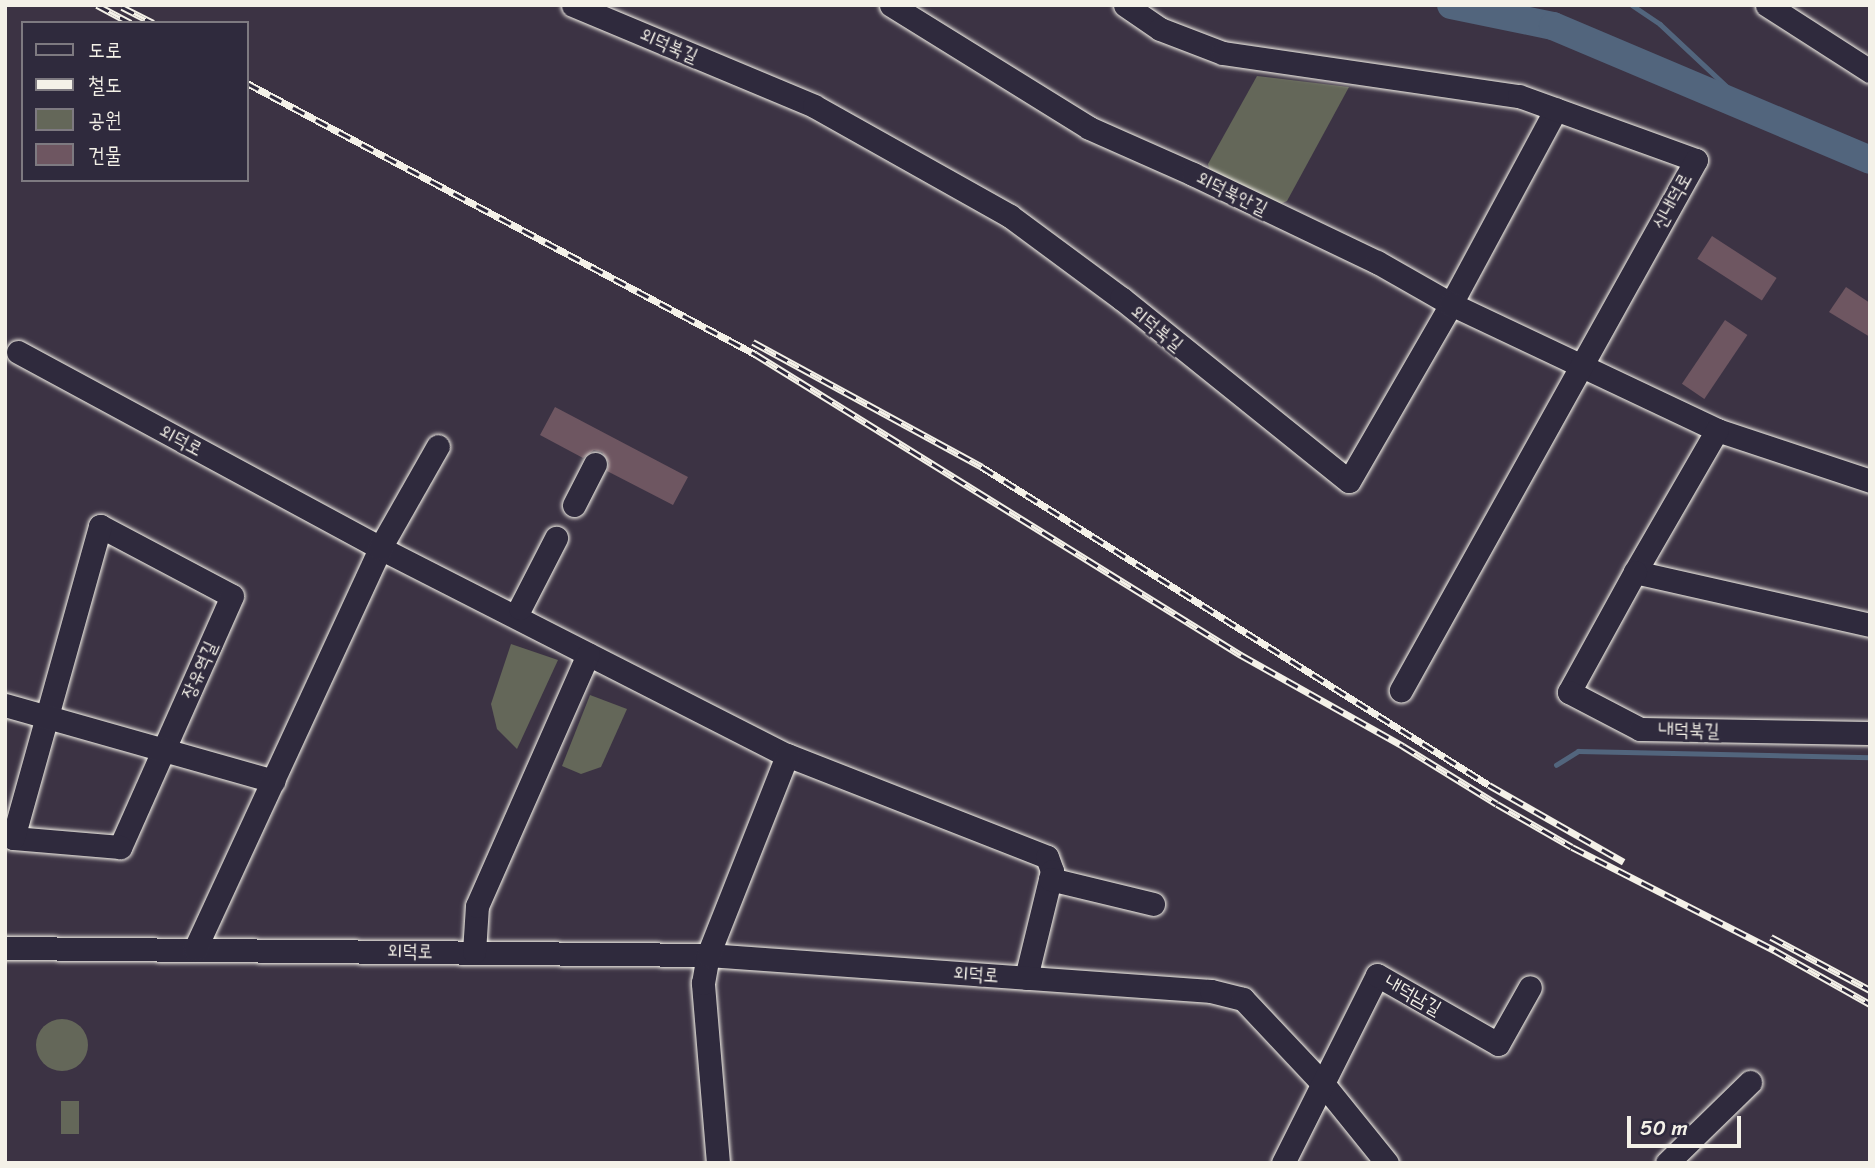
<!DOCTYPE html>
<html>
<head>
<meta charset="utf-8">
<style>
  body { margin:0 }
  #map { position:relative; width:1875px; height:1168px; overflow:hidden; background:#3c3344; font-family:Sriracha,"Poor Story",sans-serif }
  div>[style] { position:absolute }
  .green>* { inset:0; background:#646759; transform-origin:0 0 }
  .round { border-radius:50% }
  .stream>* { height:4.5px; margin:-2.25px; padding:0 2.25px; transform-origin:2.25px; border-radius:2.25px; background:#52657d }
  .river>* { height:28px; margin:-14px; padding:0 14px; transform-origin:14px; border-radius:14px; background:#52657d }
  .building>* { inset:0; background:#6e5661; transform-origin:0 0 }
  .roads { filter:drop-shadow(0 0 2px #f4f1e8) drop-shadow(0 0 2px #f4f1e8) }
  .minor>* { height:23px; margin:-11.5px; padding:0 11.5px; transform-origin:11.5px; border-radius:11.5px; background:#2f2a3d }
  .rail>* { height:7px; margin-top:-3.5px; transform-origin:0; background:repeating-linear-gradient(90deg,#2f2a3d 0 13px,#f4f1e8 0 26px); box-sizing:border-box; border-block:2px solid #f4f1e8 }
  span { translate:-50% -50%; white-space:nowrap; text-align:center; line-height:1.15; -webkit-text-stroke:5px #2f2a3d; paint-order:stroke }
  .street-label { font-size:19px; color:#f4f1e8 }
  .frame { position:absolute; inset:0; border:7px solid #f4f1e8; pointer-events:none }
  .legend { position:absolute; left:21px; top:21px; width:228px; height:161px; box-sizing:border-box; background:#2f2a3d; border:2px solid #7e7a81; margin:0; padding:9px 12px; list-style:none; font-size:21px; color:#f4f1e8 }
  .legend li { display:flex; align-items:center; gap:14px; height:35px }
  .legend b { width:35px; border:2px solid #7e7a81 }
  .scale { position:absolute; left:1627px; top:1116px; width:114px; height:32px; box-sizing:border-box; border:4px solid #f4f1e8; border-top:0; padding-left:9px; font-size:21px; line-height:24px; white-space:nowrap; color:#f4f1e8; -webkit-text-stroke:5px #2f2a3d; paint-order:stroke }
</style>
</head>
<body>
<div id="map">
  <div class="green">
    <i style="clip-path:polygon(1257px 76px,1349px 87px,1287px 201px,1274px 207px,1211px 175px,1208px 164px)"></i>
    <i style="clip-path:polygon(511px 644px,558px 660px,517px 749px,497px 729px,491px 704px)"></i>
    <i style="clip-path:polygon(590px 695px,627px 709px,601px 767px,581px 774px,562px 766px)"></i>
    <i class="round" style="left:36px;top:1019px;width:52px;height:52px"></i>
    <i style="left:61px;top:1101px;width:18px;height:33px"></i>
  </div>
  <div class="stream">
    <i style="left:1632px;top:5px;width:34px;rotate:34deg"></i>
    <i style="left:1660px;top:24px;width:126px;rotate:43.1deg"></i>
    <i style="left:1556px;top:765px;width:26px;rotate:-32deg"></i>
    <i style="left:1578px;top:751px;width:292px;rotate:1.2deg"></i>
  </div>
  <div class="river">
    <i style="left:1451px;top:5px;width:104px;rotate:11.6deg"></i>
    <i style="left:1553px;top:26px;width:344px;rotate:22.9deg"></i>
  </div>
  <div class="building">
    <i style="left:1712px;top:236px;width:77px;height:27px;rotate:33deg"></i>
    <i style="clip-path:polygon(1846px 287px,1870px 303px,1870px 337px,1829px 312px)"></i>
    <i style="left:1725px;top:320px;width:27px;height:77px;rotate:34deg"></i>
    <i style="clip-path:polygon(555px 407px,688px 477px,673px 505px,607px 471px,609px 463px,602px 452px,594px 450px,583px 458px,540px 435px)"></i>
  </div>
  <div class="roads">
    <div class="minor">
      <i style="left:573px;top:5px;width:261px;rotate:22.7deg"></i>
      <i style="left:814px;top:106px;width:225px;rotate:29.3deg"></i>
      <i style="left:1010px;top:216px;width:138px;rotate:36.5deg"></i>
      <i style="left:1121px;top:298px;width:292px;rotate:38.8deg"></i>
      <i style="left:1349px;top:481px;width:204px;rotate:-60deg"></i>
      <i style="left:1451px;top:304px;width:221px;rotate:-61.7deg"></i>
      <i style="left:891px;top:5px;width:233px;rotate:31.8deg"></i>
      <i style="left:1089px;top:128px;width:114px;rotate:23.9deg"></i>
      <i style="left:1193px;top:174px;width:204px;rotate:25.6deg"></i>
      <i style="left:1377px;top:262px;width:85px;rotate:29.6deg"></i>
      <i style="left:1451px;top:304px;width:294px;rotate:25.3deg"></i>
      <i style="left:1717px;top:430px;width:161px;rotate:18.4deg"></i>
      <i style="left:1125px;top:5px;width:42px;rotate:34.4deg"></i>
      <i style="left:1160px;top:29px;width:67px;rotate:20.9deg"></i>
      <i style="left:1223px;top:53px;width:299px;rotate:8.3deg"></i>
      <i style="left:1519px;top:96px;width:188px;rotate:19.9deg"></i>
      <i style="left:1696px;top:160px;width:607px;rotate:119.1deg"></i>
      <i style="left:1767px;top:5px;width:122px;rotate:32.7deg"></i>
      <i style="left:18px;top:352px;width:412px;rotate:28.4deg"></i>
      <i style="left:380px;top:548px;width:457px;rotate:27deg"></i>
      <i style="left:787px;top:755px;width:279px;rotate:21.4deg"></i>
      <i style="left:1047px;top:857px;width:15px;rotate:70deg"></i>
      <i style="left:1052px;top:871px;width:110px;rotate:103.7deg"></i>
      <i style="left:574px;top:505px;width:46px;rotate:-62.9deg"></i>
      <i style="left:100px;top:526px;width:149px;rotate:27.9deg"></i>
      <i style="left:232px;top:596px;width:275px;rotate:114deg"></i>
      <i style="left:120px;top:847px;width:107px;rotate:-175.2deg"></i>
      <i style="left:13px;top:838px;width:324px;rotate:-74.4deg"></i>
      <i style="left:1635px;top:572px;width:164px;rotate:-60deg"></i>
      <i style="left:520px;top:608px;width:79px;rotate:-62.8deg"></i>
      <i style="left:1870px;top:625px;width:241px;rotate:-167.3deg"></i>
      <i style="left:1635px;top:572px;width:137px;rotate:118.8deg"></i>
      <i style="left:1569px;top:692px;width:80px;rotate:27.5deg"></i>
      <i style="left:1640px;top:729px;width:230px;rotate:1deg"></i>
      <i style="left:5px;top:705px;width:279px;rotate:15.8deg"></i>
      <i style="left:1050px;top:879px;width:106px;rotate:13.6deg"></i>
      <i style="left:5px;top:948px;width:703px;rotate:0.57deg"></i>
      <i style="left:708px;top:955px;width:504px;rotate:4.09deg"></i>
      <i style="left:1211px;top:991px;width:33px;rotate:14deg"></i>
      <i style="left:1243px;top:999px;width:118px;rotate:46.7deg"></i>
      <i style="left:1324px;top:1085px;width:100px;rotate:51.1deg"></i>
      <i style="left:195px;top:949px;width:442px;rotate:-65.2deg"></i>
      <i style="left:380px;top:548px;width:117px;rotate:-60.4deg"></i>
      <i style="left:474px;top:952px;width:46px;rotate:-86.3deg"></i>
      <i style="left:477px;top:906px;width:275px;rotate:-66.2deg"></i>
      <i style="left:718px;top:1163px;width:181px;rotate:-94.8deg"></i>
      <i style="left:703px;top:983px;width:28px;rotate:-80deg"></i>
      <i style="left:708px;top:955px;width:215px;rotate:-68.4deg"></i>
      <i style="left:1283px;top:1163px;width:210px;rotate:-63.4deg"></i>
      <i style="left:1377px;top:975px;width:139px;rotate:29.7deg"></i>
      <i style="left:1498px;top:1044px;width:65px;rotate:-60.7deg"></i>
      <i style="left:1667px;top:1163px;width:116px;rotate:-44.3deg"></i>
    </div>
  </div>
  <div class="rail">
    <i style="left:97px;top:5px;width:38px;rotate:28deg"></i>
    <i style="left:122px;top:7px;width:35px;rotate:27deg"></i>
    <i style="left:247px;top:83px;width:576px;rotate:28.08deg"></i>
    <i style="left:755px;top:354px;width:572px;rotate:31.77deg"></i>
    <i style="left:1241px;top:655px;width:186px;rotate:29.3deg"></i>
    <i style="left:1403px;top:746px;width:110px;rotate:31.7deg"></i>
    <i style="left:1497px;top:804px;width:86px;rotate:29.8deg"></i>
    <i style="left:1572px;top:847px;width:227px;rotate:27deg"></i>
    <i style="left:1774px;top:950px;width:110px;rotate:29.4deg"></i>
    <i style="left:753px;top:342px;width:261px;rotate:28.6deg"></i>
    <i style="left:982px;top:467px;width:598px;rotate:32.1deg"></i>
    <i style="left:1489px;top:785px;width:155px;rotate:29.7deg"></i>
    <i style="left:1771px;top:937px;width:112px;rotate:28.2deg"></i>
  </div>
  <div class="street-label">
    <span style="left:669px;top:45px;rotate:23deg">외덕북길</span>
    <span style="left:1232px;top:193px;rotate:26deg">외덕북안길</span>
    <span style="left:1672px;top:201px;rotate:-61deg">신내덕로</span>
    <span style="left:1157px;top:328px;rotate:39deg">외덕북길</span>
    <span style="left:181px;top:440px;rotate:28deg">외덕로</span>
    <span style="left:199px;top:670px;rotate:-66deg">장유역길</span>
    <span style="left:1689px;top:730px;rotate:1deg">내덕북길</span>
    <span style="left:410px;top:951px;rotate:1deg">외덕로</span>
    <span style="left:976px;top:974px;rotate:4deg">외덕로</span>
    <span style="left:1413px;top:995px;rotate:29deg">내덕남길</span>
  </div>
  <div class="frame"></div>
  <ul class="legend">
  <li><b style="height:9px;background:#2f2a3d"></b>도로</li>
  <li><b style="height:9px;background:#f4f1e8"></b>철도</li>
  <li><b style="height:19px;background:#646759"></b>공원</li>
  <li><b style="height:19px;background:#6e5661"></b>건물</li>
  </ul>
  <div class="scale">50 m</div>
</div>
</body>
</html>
